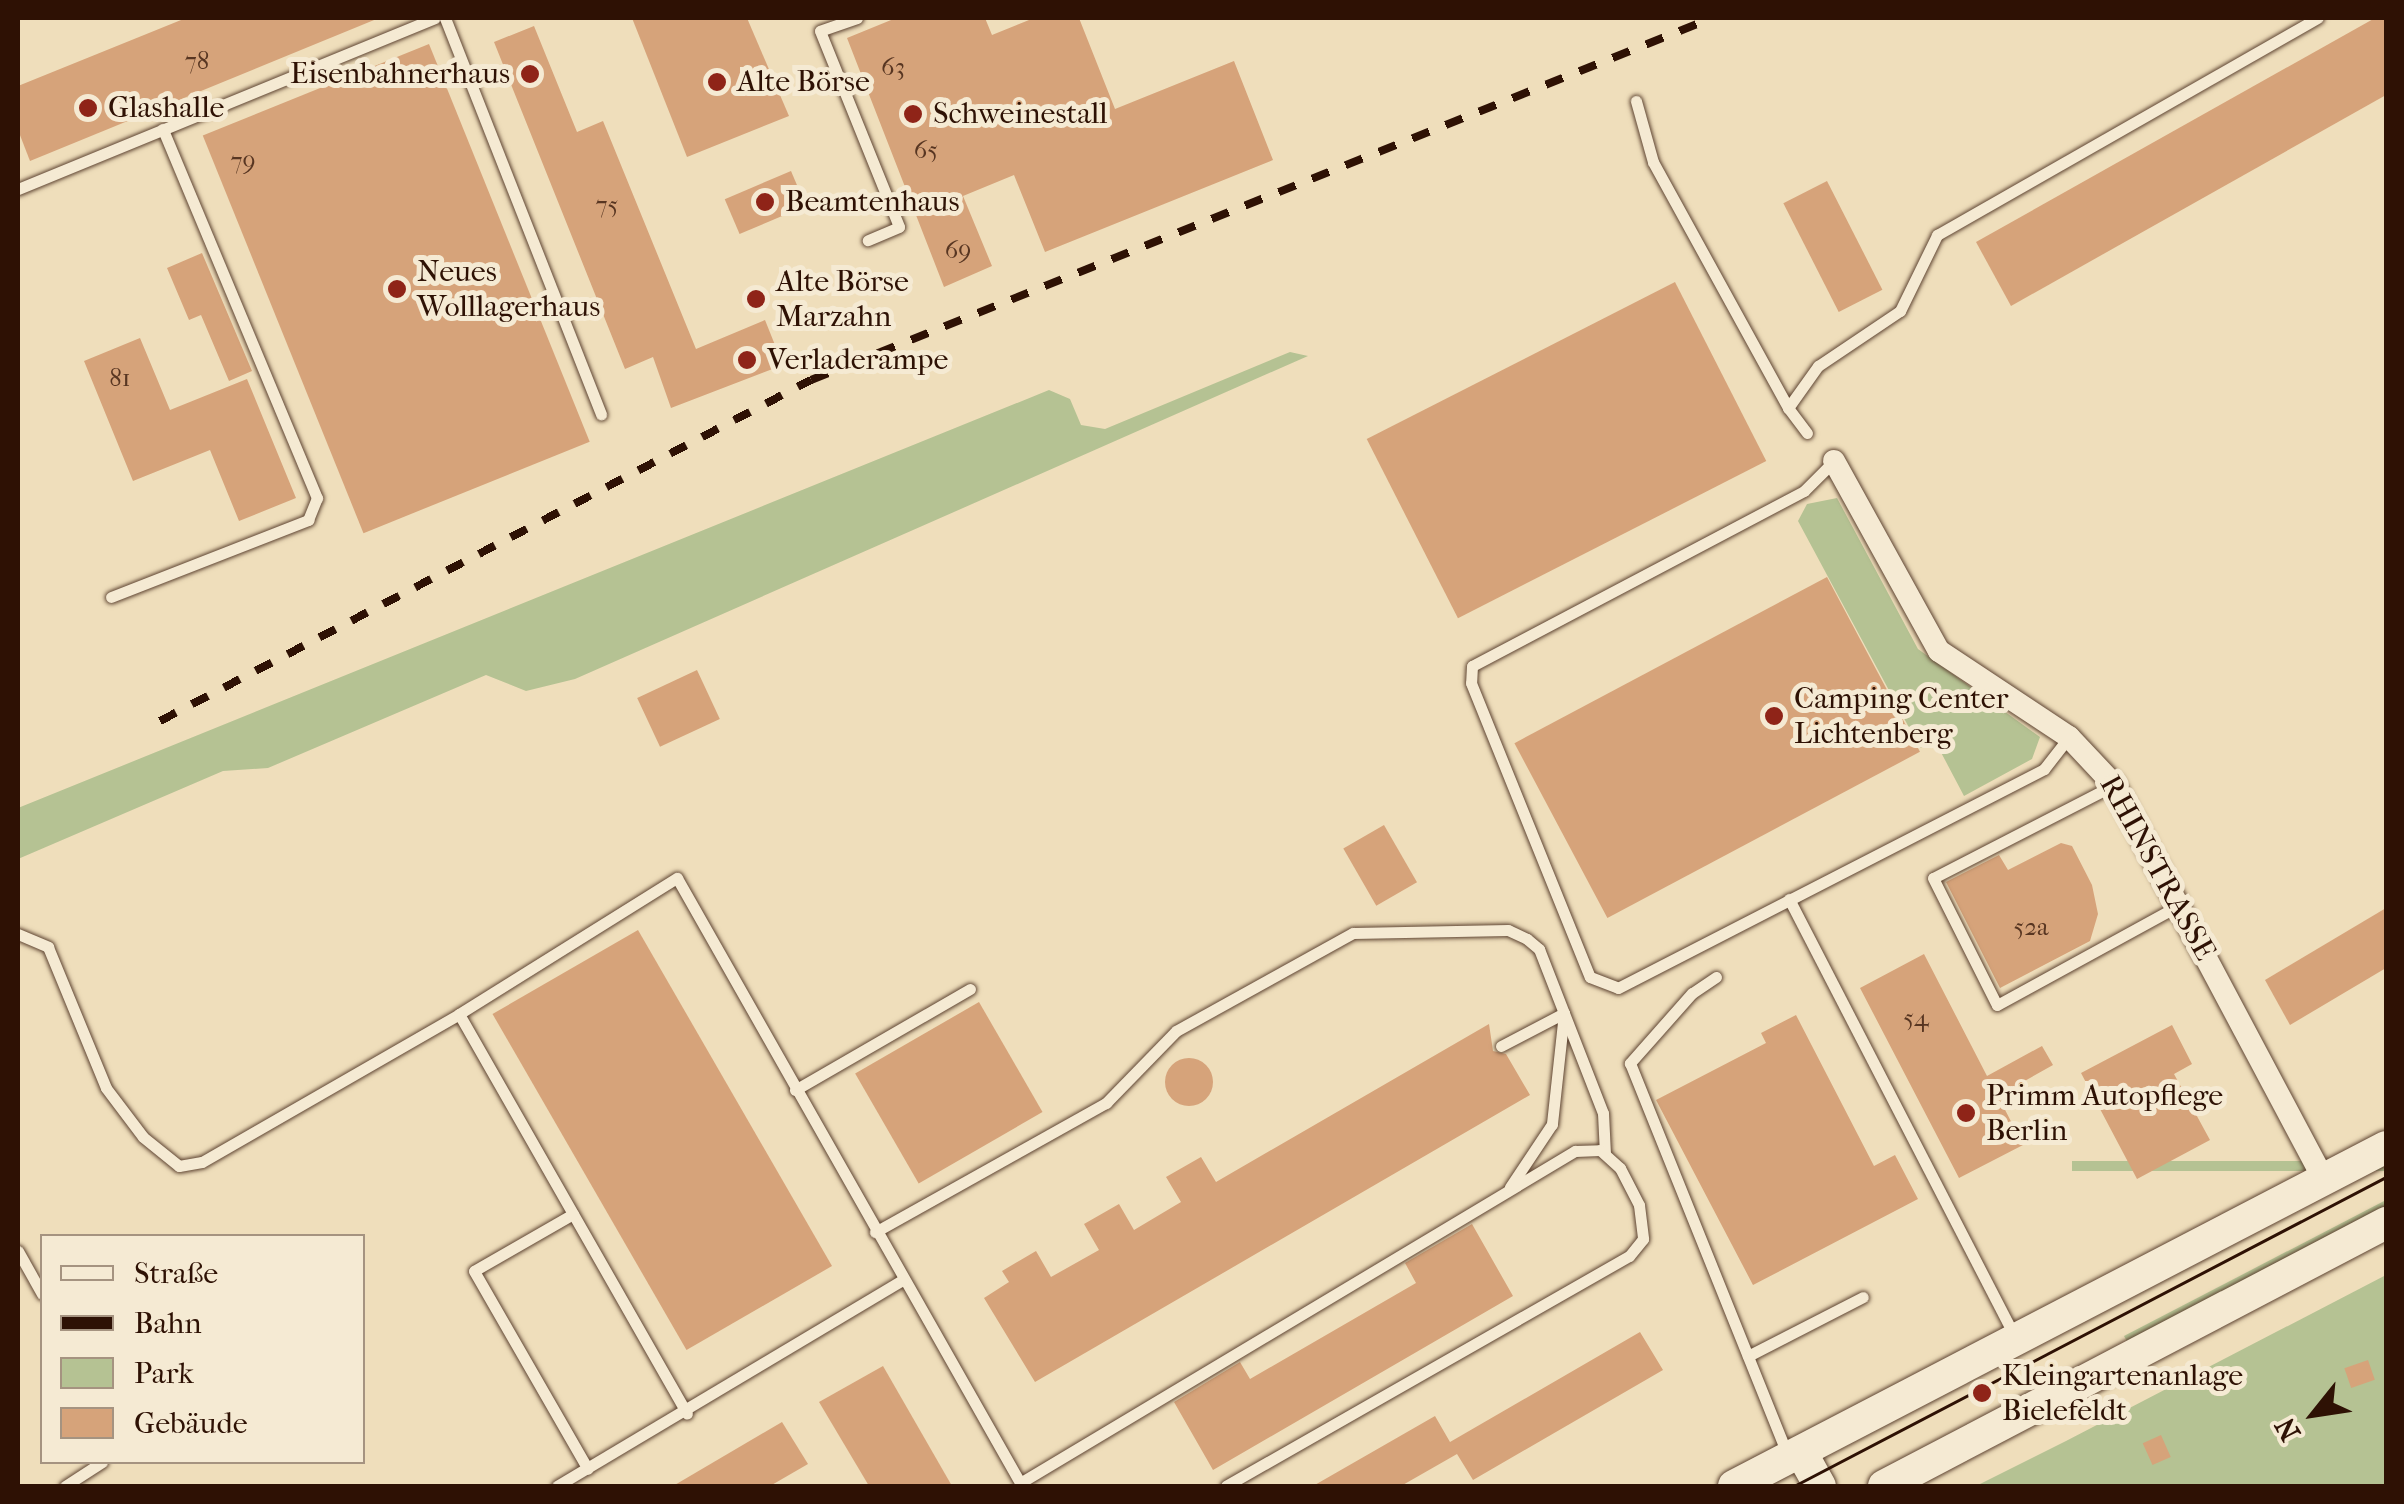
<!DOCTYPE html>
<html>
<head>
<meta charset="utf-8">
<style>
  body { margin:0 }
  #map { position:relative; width:2404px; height:1504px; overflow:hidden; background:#efdebb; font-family:"IM FELL French Canon",serif }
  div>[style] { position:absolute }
  .green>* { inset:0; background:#b5c293; transform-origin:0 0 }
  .building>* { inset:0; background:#d6a37a; transform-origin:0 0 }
  .round { border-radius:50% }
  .roads { filter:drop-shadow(0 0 2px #5e4432) drop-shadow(0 0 2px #5e4432) }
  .service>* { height:11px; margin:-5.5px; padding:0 5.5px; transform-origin:5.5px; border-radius:5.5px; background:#f5ead3 }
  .minor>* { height:22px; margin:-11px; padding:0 11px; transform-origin:11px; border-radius:11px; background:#f5ead3 }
  .secondary>* { height:32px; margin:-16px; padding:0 16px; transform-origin:16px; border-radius:16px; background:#f5ead3 }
  .tram>* { height:2.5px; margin:-1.25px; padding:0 1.25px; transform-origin:1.25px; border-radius:1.25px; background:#2e1104 }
  .rail>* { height:8px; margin-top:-4px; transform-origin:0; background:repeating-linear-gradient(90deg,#2e1104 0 18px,transparent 0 36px) }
  .dots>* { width:28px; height:28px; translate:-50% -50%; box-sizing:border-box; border:5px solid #f5ead3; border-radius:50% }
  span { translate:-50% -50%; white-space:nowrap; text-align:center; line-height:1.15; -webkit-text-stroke:10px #f5ead3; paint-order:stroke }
  .number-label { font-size:25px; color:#583622 }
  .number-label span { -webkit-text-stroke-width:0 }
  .poi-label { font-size:30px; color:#2e1104 }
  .right { translate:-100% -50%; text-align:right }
  .left { translate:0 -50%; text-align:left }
  .street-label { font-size:30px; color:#2e1104 }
  .frame { position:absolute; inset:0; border:20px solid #2e1104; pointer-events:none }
  .legend { position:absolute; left:40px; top:1234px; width:325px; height:230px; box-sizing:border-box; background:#f5ead3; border:2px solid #a59380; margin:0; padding:12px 18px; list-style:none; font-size:30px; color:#2e1104 }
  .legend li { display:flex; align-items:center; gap:20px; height:50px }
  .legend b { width:50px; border:2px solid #a59380 }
  .north { position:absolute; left:2264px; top:1364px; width:100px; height:100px; -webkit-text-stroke:8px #f5ead3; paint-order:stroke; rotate:240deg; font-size:28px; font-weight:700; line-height:40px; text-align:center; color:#2e1104 }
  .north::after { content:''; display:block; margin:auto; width:35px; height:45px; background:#2e1104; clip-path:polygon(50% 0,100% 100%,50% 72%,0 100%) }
</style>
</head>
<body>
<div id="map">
  <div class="green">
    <i style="clip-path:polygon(1290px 352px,1308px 356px,575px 679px,526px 691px,486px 675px,268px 768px,223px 771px,18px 859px,18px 808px,1049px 390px,1070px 399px,1081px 425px,1105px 429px)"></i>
    <i style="clip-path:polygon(1837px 498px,1918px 649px,2040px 737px,2032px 759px,1964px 796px,1935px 741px,1920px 748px,1798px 521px,1807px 504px)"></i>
    <i style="left:2386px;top:1161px;width:10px;height:314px;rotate:90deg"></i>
    <i style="clip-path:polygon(2386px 1200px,2386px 1210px,2129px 1345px,2124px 1336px)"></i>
    <i style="clip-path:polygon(2386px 1275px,2386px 1486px,1976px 1486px,2066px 1441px)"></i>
  </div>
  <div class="building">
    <i style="clip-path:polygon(186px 18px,379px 18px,30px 161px,18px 130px,18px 86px)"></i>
    <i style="clip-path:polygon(632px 18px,747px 18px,789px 116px,687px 157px)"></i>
    <i style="clip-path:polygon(896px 18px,985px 18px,992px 35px,1034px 18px,1079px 18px,1115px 109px,1234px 61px,1273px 160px,1045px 252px,1014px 175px,963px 196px,992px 266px,944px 287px,847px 38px)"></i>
    <i style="clip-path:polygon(2375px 18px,2386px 18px,2386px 95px,2011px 306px,1976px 242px)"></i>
    <i style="clip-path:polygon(534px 26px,577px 132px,603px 121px,696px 349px,765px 320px,783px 365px,671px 408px,653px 357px,625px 369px,494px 42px)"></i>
    <i style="left:429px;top:44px;width:429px;height:244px;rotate:68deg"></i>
    <i style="left:791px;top:171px;width:38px;height:72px;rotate:67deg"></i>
    <i style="left:1827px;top:181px;width:122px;height:49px;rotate:63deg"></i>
    <i style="clip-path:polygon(202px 253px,252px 371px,229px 381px,201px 315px,189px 320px,167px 268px)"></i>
    <i style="left:1675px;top:282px;width:201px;height:346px;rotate:63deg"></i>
    <i style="clip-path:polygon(140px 338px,170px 410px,247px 379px,296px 498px,239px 521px,210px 450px,133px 481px,84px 361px)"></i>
    <i style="left:1827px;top:577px;width:198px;height:354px;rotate:62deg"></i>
    <i style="left:697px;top:670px;width:54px;height:66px;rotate:65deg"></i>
    <i style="left:1384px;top:825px;width:66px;height:47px;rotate:60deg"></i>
    <i style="clip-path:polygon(2061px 843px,2072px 846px,2092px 885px,2098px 914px,2090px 941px,2000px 988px,1946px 882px,1999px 855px,2008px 870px)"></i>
    <i style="clip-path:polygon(2386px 908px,2386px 968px,2290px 1025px,2265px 980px)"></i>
    <i style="left:638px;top:930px;width:388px;height:168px;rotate:60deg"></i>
    <i style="clip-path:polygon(1924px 954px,1987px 1076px,2042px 1046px,2053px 1065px,1998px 1096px,2023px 1145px,1959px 1178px,1860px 988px)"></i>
    <i style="left:979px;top:1002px;width:127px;height:143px;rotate:60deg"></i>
    <i style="clip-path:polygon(1796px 1015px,1874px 1166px,1895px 1155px,1918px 1199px,1753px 1285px,1656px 1100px,1766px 1043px,1761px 1033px)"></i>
    <i style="clip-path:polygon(1489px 1024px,1493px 1051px,1506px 1054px,1530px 1095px,1035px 1382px,984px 1298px,1009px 1282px,1002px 1271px,1036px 1251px,1051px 1277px,1099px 1250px,1084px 1224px,1119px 1204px,1134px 1230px,1181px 1202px,1166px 1177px,1201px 1157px,1216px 1182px)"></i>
    <i style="clip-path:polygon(2172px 1025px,2192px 1064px,2174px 1074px,2210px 1140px,2137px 1179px,2081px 1073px)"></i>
    <i class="round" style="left:1165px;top:1058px;width:48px;height:48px"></i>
    <i style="clip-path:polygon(1472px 1224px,1513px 1296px,1213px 1470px,1174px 1402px,1240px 1362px,1250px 1379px,1416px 1283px,1405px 1263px)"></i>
    <i style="clip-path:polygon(1640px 1332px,1663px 1370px,1473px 1480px,1457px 1454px,1401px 1486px,1313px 1486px,1435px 1416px,1450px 1442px)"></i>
    <i style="left:2368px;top:1360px;width:21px;height:25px;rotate:71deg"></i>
    <i style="clip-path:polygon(883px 1366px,952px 1486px,869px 1486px,819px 1402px)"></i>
    <i style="clip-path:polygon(782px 1422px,808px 1464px,770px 1486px,673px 1486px)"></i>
    <i style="left:2161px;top:1435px;width:24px;height:20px;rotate:66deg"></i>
  </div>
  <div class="roads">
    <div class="service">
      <i style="left:445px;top:18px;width:426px;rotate:68.5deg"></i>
      <i style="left:857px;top:18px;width:39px;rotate:161deg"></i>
      <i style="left:820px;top:31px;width:211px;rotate:68deg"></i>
      <i style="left:899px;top:227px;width:34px;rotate:157deg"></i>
      <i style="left:1636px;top:101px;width:63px;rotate:74.4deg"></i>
      <i style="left:1653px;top:162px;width:281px;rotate:61.2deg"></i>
      <i style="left:18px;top:189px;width:450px;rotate:-22.3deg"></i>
      <i style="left:1807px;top:433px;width:31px;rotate:-127deg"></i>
      <i style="left:1788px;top:408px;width:52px;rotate:-54.5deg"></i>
      <i style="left:1818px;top:366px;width:99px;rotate:-33.9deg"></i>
      <i style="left:1900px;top:311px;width:85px;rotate:-64deg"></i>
      <i style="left:1937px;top:235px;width:438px;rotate:-29.7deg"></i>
      <i style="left:1834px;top:461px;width:42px;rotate:135deg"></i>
      <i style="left:1804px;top:491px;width:375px;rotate:152.2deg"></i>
      <i style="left:1472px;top:666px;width:17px;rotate:93deg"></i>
      <i style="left:1471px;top:683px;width:317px;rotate:68deg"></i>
      <i style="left:1590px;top:977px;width:30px;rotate:21deg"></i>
      <i style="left:1618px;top:988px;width:479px;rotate:-27.2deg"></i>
      <i style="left:2044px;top:769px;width:41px;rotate:-52deg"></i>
      <i style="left:111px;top:597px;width:212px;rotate:-21.3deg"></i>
      <i style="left:308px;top:520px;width:24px;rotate:-68deg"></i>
      <i style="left:317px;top:498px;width:400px;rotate:-112.7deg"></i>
      <i style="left:2114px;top:785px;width:203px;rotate:152.8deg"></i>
      <i style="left:1933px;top:878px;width:142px;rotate:63.3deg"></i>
      <i style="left:1997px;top:1005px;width:209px;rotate:-28.7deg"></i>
      <i style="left:1789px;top:899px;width:491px;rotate:62.7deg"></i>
      <i style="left:18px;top:934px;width:33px;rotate:23deg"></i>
      <i style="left:48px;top:947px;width:152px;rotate:67.6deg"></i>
      <i style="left:106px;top:1088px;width:61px;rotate:52.9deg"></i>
      <i style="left:143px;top:1137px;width:46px;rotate:38.9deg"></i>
      <i style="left:179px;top:1166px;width:23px;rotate:-10deg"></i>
      <i style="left:202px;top:1162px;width:297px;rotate:-29.9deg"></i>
      <i style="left:459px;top:1014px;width:257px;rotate:-32deg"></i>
      <i style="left:677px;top:878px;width:699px;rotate:60.43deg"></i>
      <i style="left:1716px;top:977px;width:29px;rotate:146deg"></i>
      <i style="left:1692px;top:993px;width:94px;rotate:131.5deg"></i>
      <i style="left:1630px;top:1063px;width:424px;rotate:68.1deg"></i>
      <i style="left:459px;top:1014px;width:460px;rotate:60.3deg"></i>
      <i style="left:1501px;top:1046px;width:71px;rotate:-27.6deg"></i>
      <i style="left:1564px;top:1013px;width:112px;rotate:96.2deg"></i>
      <i style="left:1552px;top:1124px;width:76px;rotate:123.7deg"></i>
      <i style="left:795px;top:1090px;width:202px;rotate:-30deg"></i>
      <i style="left:573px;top:1214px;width:114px;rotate:150.1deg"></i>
      <i style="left:474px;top:1271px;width:228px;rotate:60.1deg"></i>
      <i style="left:875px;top:1232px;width:265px;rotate:-29.2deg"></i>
      <i style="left:1106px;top:1103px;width:100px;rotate:-45.8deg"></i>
      <i style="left:1176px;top:1031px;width:202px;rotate:-29deg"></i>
      <i style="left:1353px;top:933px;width:155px;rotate:-1.1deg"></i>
      <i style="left:1508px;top:930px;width:21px;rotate:25deg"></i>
      <i style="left:1527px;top:939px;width:16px;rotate:40deg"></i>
      <i style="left:1539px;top:949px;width:176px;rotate:68.7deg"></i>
      <i style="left:1603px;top:1113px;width:41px;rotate:87.2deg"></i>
      <i style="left:18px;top:1251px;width:49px;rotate:60.8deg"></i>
      <i style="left:1748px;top:1356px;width:129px;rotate:-27.2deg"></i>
      <i style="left:1020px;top:1483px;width:647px;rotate:-30.89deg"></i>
      <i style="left:1575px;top:1151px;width:25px;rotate:-2deg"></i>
      <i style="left:1600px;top:1150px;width:27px;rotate:42deg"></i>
      <i style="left:1620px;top:1168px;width:42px;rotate:62.8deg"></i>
      <i style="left:1639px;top:1205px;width:34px;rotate:83deg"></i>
      <i style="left:1643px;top:1239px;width:22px;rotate:129deg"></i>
      <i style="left:1629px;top:1256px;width:464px;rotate:150.3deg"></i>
      <i style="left:65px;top:1486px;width:44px;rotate:-33deg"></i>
      <i style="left:557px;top:1486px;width:402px;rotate:-30.8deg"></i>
    </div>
    <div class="minor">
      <i style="left:1834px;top:461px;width:217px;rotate:61.1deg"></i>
      <i style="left:1939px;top:651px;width:156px;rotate:33.5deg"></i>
      <i style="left:2069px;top:737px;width:66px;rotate:46.8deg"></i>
      <i style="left:2114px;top:785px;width:447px;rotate:62deg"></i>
    </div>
    <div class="secondary">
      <i style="left:1801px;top:1452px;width:39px;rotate:61deg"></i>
      <i style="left:1734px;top:1486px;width:735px;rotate:-27.47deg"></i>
      <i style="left:1884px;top:1486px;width:567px;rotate:-27.65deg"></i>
    </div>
  </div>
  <div class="tram">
    <i style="left:1794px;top:1486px;width:668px;rotate:-27.56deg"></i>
  </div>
  <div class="rail">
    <i style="left:160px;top:721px;width:735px;rotate:-27.65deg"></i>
    <i style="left:811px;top:380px;width:971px;rotate:-21.89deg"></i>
  </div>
  <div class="dots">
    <i style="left:530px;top:74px;background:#8f2418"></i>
    <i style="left:717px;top:82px;background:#8f2418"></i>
    <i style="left:88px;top:108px;background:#8f2418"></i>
    <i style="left:913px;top:114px;background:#8f2418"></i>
    <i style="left:765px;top:202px;background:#8f2418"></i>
    <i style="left:397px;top:289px;background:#8f2418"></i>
    <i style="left:756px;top:299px;background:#8f2418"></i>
    <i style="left:747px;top:360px;background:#8f2418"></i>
    <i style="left:1774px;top:716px;background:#8f2418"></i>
    <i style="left:1966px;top:1113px;background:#8f2418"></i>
    <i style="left:1982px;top:1393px;background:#8f2418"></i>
  </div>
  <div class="number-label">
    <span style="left:197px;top:61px">78</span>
    <span style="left:893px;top:67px">63</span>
    <span style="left:926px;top:150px">65</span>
    <span style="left:243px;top:161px">79</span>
    <span style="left:607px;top:205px">75</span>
    <span style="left:958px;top:250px">69</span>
    <span style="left:120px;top:378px">81</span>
    <span style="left:2031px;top:927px">52a</span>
    <span style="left:1916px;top:1018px">54</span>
  </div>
  <div class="poi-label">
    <span class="right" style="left:510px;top:74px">Eisenbahnerhaus</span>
    <span class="left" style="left:737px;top:82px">Alte Börse</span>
    <span class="left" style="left:108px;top:108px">Glashalle</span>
    <span class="left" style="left:933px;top:114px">Schweinestall</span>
    <span class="left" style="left:785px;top:202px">Beamtenhaus</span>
    <span class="left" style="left:417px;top:289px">Neues<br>Wolllagerhaus</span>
    <span class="left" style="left:776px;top:299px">Alte Börse<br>Marzahn</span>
    <span class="left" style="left:767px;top:360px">Verladerampe</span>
    <span class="left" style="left:1794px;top:716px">Camping Center<br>Lichtenberg</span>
    <span class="left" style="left:1986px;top:1113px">Primm Autopflege<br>Berlin</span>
    <span class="left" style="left:2002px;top:1393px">Kleingartenanlage<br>Bielefeldt</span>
  </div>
  <div class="street-label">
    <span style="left:2157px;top:868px;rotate:61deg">RHINSTRASSE</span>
  </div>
  <div class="frame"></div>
  <ul class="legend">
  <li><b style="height:12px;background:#f5ead3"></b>Straße</li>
  <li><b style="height:12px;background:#2e1104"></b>Bahn</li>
  <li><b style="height:28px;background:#b5c293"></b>Park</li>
  <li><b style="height:28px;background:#d6a37a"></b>Gebäude</li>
  </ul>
  <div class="north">N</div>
</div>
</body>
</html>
